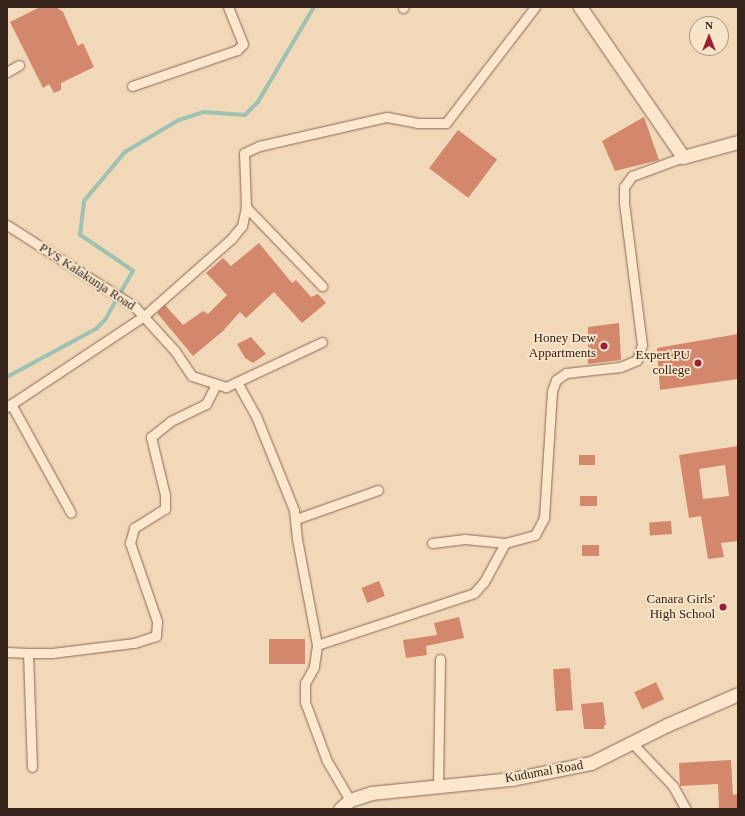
<!DOCTYPE html>
<html>
<head>
<meta charset="utf-8">
<style>
  body { margin:0 }
  #map { position:relative; width:745px; height:816px; overflow:hidden; background:#f1d8b9; font-family:Georgia,serif }
  div>[style] { position:absolute }
  .stream>* { height:3.5px; margin:-1.75px; padding:0 1.75px; transform-origin:1.75px; border-radius:1.75px; background:#9ec1b2 }
  .building>* { inset:0; background:#d3876c; transform-origin:0 0 }
  .roads { filter:drop-shadow(0 0 1px #896853) drop-shadow(0 0 1px #896853) }
  .street>* { height:9px; margin:-4.5px; padding:0 4.5px; transform-origin:4.5px; border-radius:4.5px; background:#fce7cd }
  .secondary>* { height:13px; margin:-6.5px; padding:0 6.5px; transform-origin:6.5px; border-radius:6.5px; background:#fce7cd }
  .dots>* { width:11px; height:11px; translate:-50% -50%; box-sizing:border-box; border:2px solid #f8e4c9; border-radius:50% }
  span { translate:-50% -50%; white-space:nowrap; text-align:center; line-height:1.15; -webkit-text-stroke:3.5px #f8e4c9; paint-order:stroke }
  .street-label { font-size:13px; color:#362319 }
  .poi-label { font-size:13px; color:#362319 }
  .right { translate:-100% -50%; text-align:right }
  .frame { position:absolute; inset:0; border:8px solid #362319; pointer-events:none }
  .north { position:absolute; left:689px; top:16px; width:40px; height:40px; box-sizing:border-box; background:#f8e4c9; border:1px solid #aa9783; border-radius:50%; rotate:0deg; font-size:11px; font-weight:700; line-height:16px; text-align:center; color:#362319 }
  .north::after { content:''; display:block; margin:auto; width:14px; height:18px; background:#9c1e31; clip-path:polygon(50% 0,100% 100%,50% 72%,0 100%) }
</style>
</head>
<body>
<div id="map">
  <div class="stream">
    <i style="left:7px;top:377px;width:101px;rotate:-28.3deg"></i>
    <i style="left:96px;top:329px;width:13px;rotate:-45deg"></i>
    <i style="left:105px;top:320px;width:56px;rotate:-60.3deg"></i>
    <i style="left:133px;top:271px;width:64px;rotate:-145.8deg"></i>
    <i style="left:80px;top:235px;width:34px;rotate:-83deg"></i>
    <i style="left:84px;top:201px;width:64px;rotate:-50.1deg"></i>
    <i style="left:125px;top:152px;width:63px;rotate:-30.7deg"></i>
    <i style="left:179px;top:120px;width:26px;rotate:-18deg"></i>
    <i style="left:204px;top:112px;width:41px;rotate:4.2deg"></i>
    <i style="left:245px;top:115px;width:18px;rotate:-45deg"></i>
    <i style="left:258px;top:102px;width:110px;rotate:-59.5deg"></i>
  </div>
  <div class="building">
    <i style="clip-path:polygon(40px 7px,56px 7px,63px 12px,78px 46px,83px 43px,94px 67px,61px 83px,61px 90px,54px 93px,49px 84px,43px 88px,10px 22px)"></i>
    <i style="clip-path:polygon(644px 117px,659px 160px,615px 171px,602px 141px)"></i>
    <i style="left:458px;top:130px;width:49px;height:48px;rotate:37deg"></i>
    <i style="clip-path:polygon(259px 243px,292px 283px,296px 280px,311px 297px,318px 294px,326px 303px,302px 323px,274px 292px,246px 318px,240px 312px,223px 331px,193px 356px,157px 313px,165px 305px,183px 325px,203px 311px,208px 314px,227px 295px,206px 273px,223px 258px,231px 266px)"></i>
    <i style="clip-path:polygon(619px 323px,621px 360px,588px 364px,588px 327px)"></i>
    <i style="clip-path:polygon(738px 334px,738px 379px,660px 390px,657px 348px)"></i>
    <i style="clip-path:polygon(251px 337px,266px 354px,253px 363px,245px 358px,237px 344px)"></i>
    <i style="clip-path:polygon(evenodd,738px 446px,738px 541px,721px 543px,724px 557px,708px 559px,701px 516px,689px 518px,679px 455px,738px 446px,725px 465px,729px 496px,703px 499px,699px 469px,725px 465px)"></i>
    <i style="left:579px;top:455px;width:16px;height:10px"></i>
    <i style="left:597px;top:496px;width:10px;height:17px;rotate:90deg"></i>
    <i style="left:671px;top:521px;width:13px;height:22px;rotate:86deg"></i>
    <i style="left:582px;top:545px;width:17px;height:11px"></i>
    <i style="left:379px;top:581px;width:16px;height:19px;rotate:68deg"></i>
    <i style="clip-path:polygon(459px 617px,464px 638px,426px 646px,427px 655px,406px 658px,403px 640px,437px 635px,434px 623px)"></i>
    <i style="left:305px;top:639px;width:25px;height:36px;rotate:90deg"></i>
    <i style="left:570px;top:668px;width:42px;height:17px;rotate:86deg"></i>
    <i style="left:656px;top:682px;width:19px;height:24px;rotate:65deg"></i>
    <i style="clip-path:polygon(603px 702px,606px 725px,604px 725px,604px 729px,584px 729px,581px 704px)"></i>
    <i style="clip-path:polygon(731px 760px,733px 795px,738px 794px,738px 809px,719px 809px,718px 784px,680px 786px,679px 763px)"></i>
  </div>
  <div class="roads">
    <div class="street">
      <i style="left:403px;top:8px;width:1px;rotate:-45deg"></i>
      <i style="left:7px;top:72px;width:14px;rotate:-30deg"></i>
      <i style="left:132px;top:86px;width:111px;rotate:-18.9deg"></i>
      <i style="left:237px;top:50px;width:8px;rotate:-45deg"></i>
      <i style="left:243px;top:44px;width:40px;rotate:-112deg"></i>
      <i style="left:246px;top:207px;width:110px;rotate:46.1deg"></i>
      <i style="left:7px;top:225px;width:152px;rotate:32.6deg"></i>
      <i style="left:135px;top:307px;width:59px;rotate:47.7deg"></i>
      <i style="left:175px;top:351px;width:30px;rotate:56deg"></i>
      <i style="left:192px;top:376px;width:36px;rotate:18deg"></i>
      <i style="left:226px;top:387px;width:106px;rotate:-25.1deg"></i>
      <i style="left:237px;top:382px;width:39px;rotate:61deg"></i>
      <i style="left:256px;top:416px;width:101px;rotate:68deg"></i>
      <i style="left:294px;top:510px;width:29px;rotate:84deg"></i>
      <i style="left:297px;top:539px;width:108px;rotate:79.3deg"></i>
      <i style="left:317px;top:645px;width:22px;rotate:98deg"></i>
      <i style="left:314px;top:667px;width:18px;rotate:119deg"></i>
      <i style="left:305px;top:683px;width:19px;rotate:90deg"></i>
      <i style="left:305px;top:702px;width:63px;rotate:69.6deg"></i>
      <i style="left:327px;top:761px;width:45px;rotate:59.5deg"></i>
      <i style="left:11px;top:404px;width:124px;rotate:61.2deg"></i>
      <i style="left:7px;top:407px;width:164px;rotate:-33.6deg"></i>
      <i style="left:144px;top:316px;width:116px;rotate:-41.5deg"></i>
      <i style="left:231px;top:239px;width:17px;rotate:-50deg"></i>
      <i style="left:242px;top:226px;width:19px;rotate:-78deg"></i>
      <i style="left:246px;top:207px;width:54px;rotate:-92.1deg"></i>
      <i style="left:244px;top:153px;width:17px;rotate:-25deg"></i>
      <i style="left:259px;top:146px;width:131px;rotate:-12.8deg"></i>
      <i style="left:387px;top:117px;width:31px;rotate:11deg"></i>
      <i style="left:417px;top:123px;width:29px"></i>
      <i style="left:446px;top:123px;width:146px;rotate:-52.5deg"></i>
      <i style="left:296px;top:519px;width:87px;rotate:-19.5deg"></i>
      <i style="left:432px;top:543px;width:33px;rotate:-7deg"></i>
      <i style="left:465px;top:539px;width:40px;rotate:5.7deg"></i>
      <i style="left:317px;top:645px;width:165px;rotate:-18.3deg"></i>
      <i style="left:474px;top:593px;width:15px;rotate:-48deg"></i>
      <i style="left:484px;top:582px;width:44px;rotate:-61.7deg"></i>
      <i style="left:505px;top:543px;width:31px;rotate:-15deg"></i>
      <i style="left:535px;top:535px;width:19px;rotate:-62deg"></i>
      <i style="left:544px;top:518px;width:127px;rotate:-86.4deg"></i>
      <i style="left:552px;top:391px;width:12px;rotate:-70deg"></i>
      <i style="left:556px;top:380px;width:12px;rotate:-35deg"></i>
      <i style="left:566px;top:373px;width:54px;rotate:-6.3deg"></i>
      <i style="left:620px;top:367px;width:18px;rotate:-22deg"></i>
      <i style="left:637px;top:360px;width:16px;rotate:-72deg"></i>
      <i style="left:642px;top:345px;width:143px;rotate:-97.2deg"></i>
      <i style="left:624px;top:203px;width:16px;rotate:-90deg"></i>
      <i style="left:624px;top:187px;width:14px;rotate:-54deg"></i>
      <i style="left:632px;top:176px;width:54px;rotate:-20.4deg"></i>
      <i style="left:7px;top:652px;width:21px;rotate:3deg"></i>
      <i style="left:28px;top:653px;width:114px;rotate:88deg"></i>
      <i style="left:28px;top:653px;width:24px"></i>
      <i style="left:52px;top:653px;width:83px;rotate:-7deg"></i>
      <i style="left:134px;top:643px;width:23px;rotate:-18deg"></i>
      <i style="left:156px;top:636px;width:15px;rotate:-86deg"></i>
      <i style="left:157px;top:621px;width:83px;rotate:-109.1deg"></i>
      <i style="left:130px;top:543px;width:16px;rotate:-75deg"></i>
      <i style="left:134px;top:528px;width:36px;rotate:-32deg"></i>
      <i style="left:165px;top:509px;width:14px;rotate:-90deg"></i>
      <i style="left:165px;top:495px;width:60px;rotate:-103.6deg"></i>
      <i style="left:151px;top:437px;width:26px;rotate:-39deg"></i>
      <i style="left:171px;top:421px;width:39px;rotate:-26deg"></i>
      <i style="left:206px;top:404px;width:22px;rotate:-63deg"></i>
      <i style="left:633px;top:744px;width:58px;rotate:46.4deg"></i>
      <i style="left:673px;top:786px;width:26px;rotate:61deg"></i>
      <i style="left:438px;top:786px;width:127px;rotate:-89.1deg"></i>
    </div>
    <div class="secondary">
      <i style="left:580px;top:7px;width:182px;rotate:55.5deg"></i>
      <i style="left:683px;top:157px;width:57px;rotate:-15.3deg"></i>
      <i style="left:340px;top:809px;width:13px;rotate:-42deg"></i>
      <i style="left:350px;top:800px;width:22px;rotate:-18deg"></i>
      <i style="left:371px;top:793px;width:142px;rotate:-5.7deg"></i>
      <i style="left:512px;top:779px;width:81px;rotate:-11.4deg"></i>
      <i style="left:591px;top:763px;width:85px;rotate:-26.6deg"></i>
      <i style="left:667px;top:725px;width:77px;rotate:-23.6deg"></i>
    </div>
  </div>
  <div class="dots">
    <i style="left:604px;top:346px;background:#9c1e31"></i>
    <i style="left:698px;top:363px;background:#9c1e31"></i>
    <i style="left:723px;top:607px;background:#9c1e31"></i>
  </div>
  <div class="street-label">
    <span style="left:87px;top:277px;rotate:33deg">PVS Kalakunja Road</span>
    <span style="left:544px;top:772px;rotate:-10deg">Kudumal Road</span>
  </div>
  <div class="poi-label">
    <span class="right" style="left:596px;top:346px">Honey Dew<br>Appartments</span>
    <span class="right" style="left:690px;top:363px">Expert PU<br>college</span>
    <span class="right" style="left:715px;top:607px">Canara Girls'<br>High School</span>
  </div>
  <div class="frame"></div>
  <div class="north">N</div>
</div>
</body>
</html>
